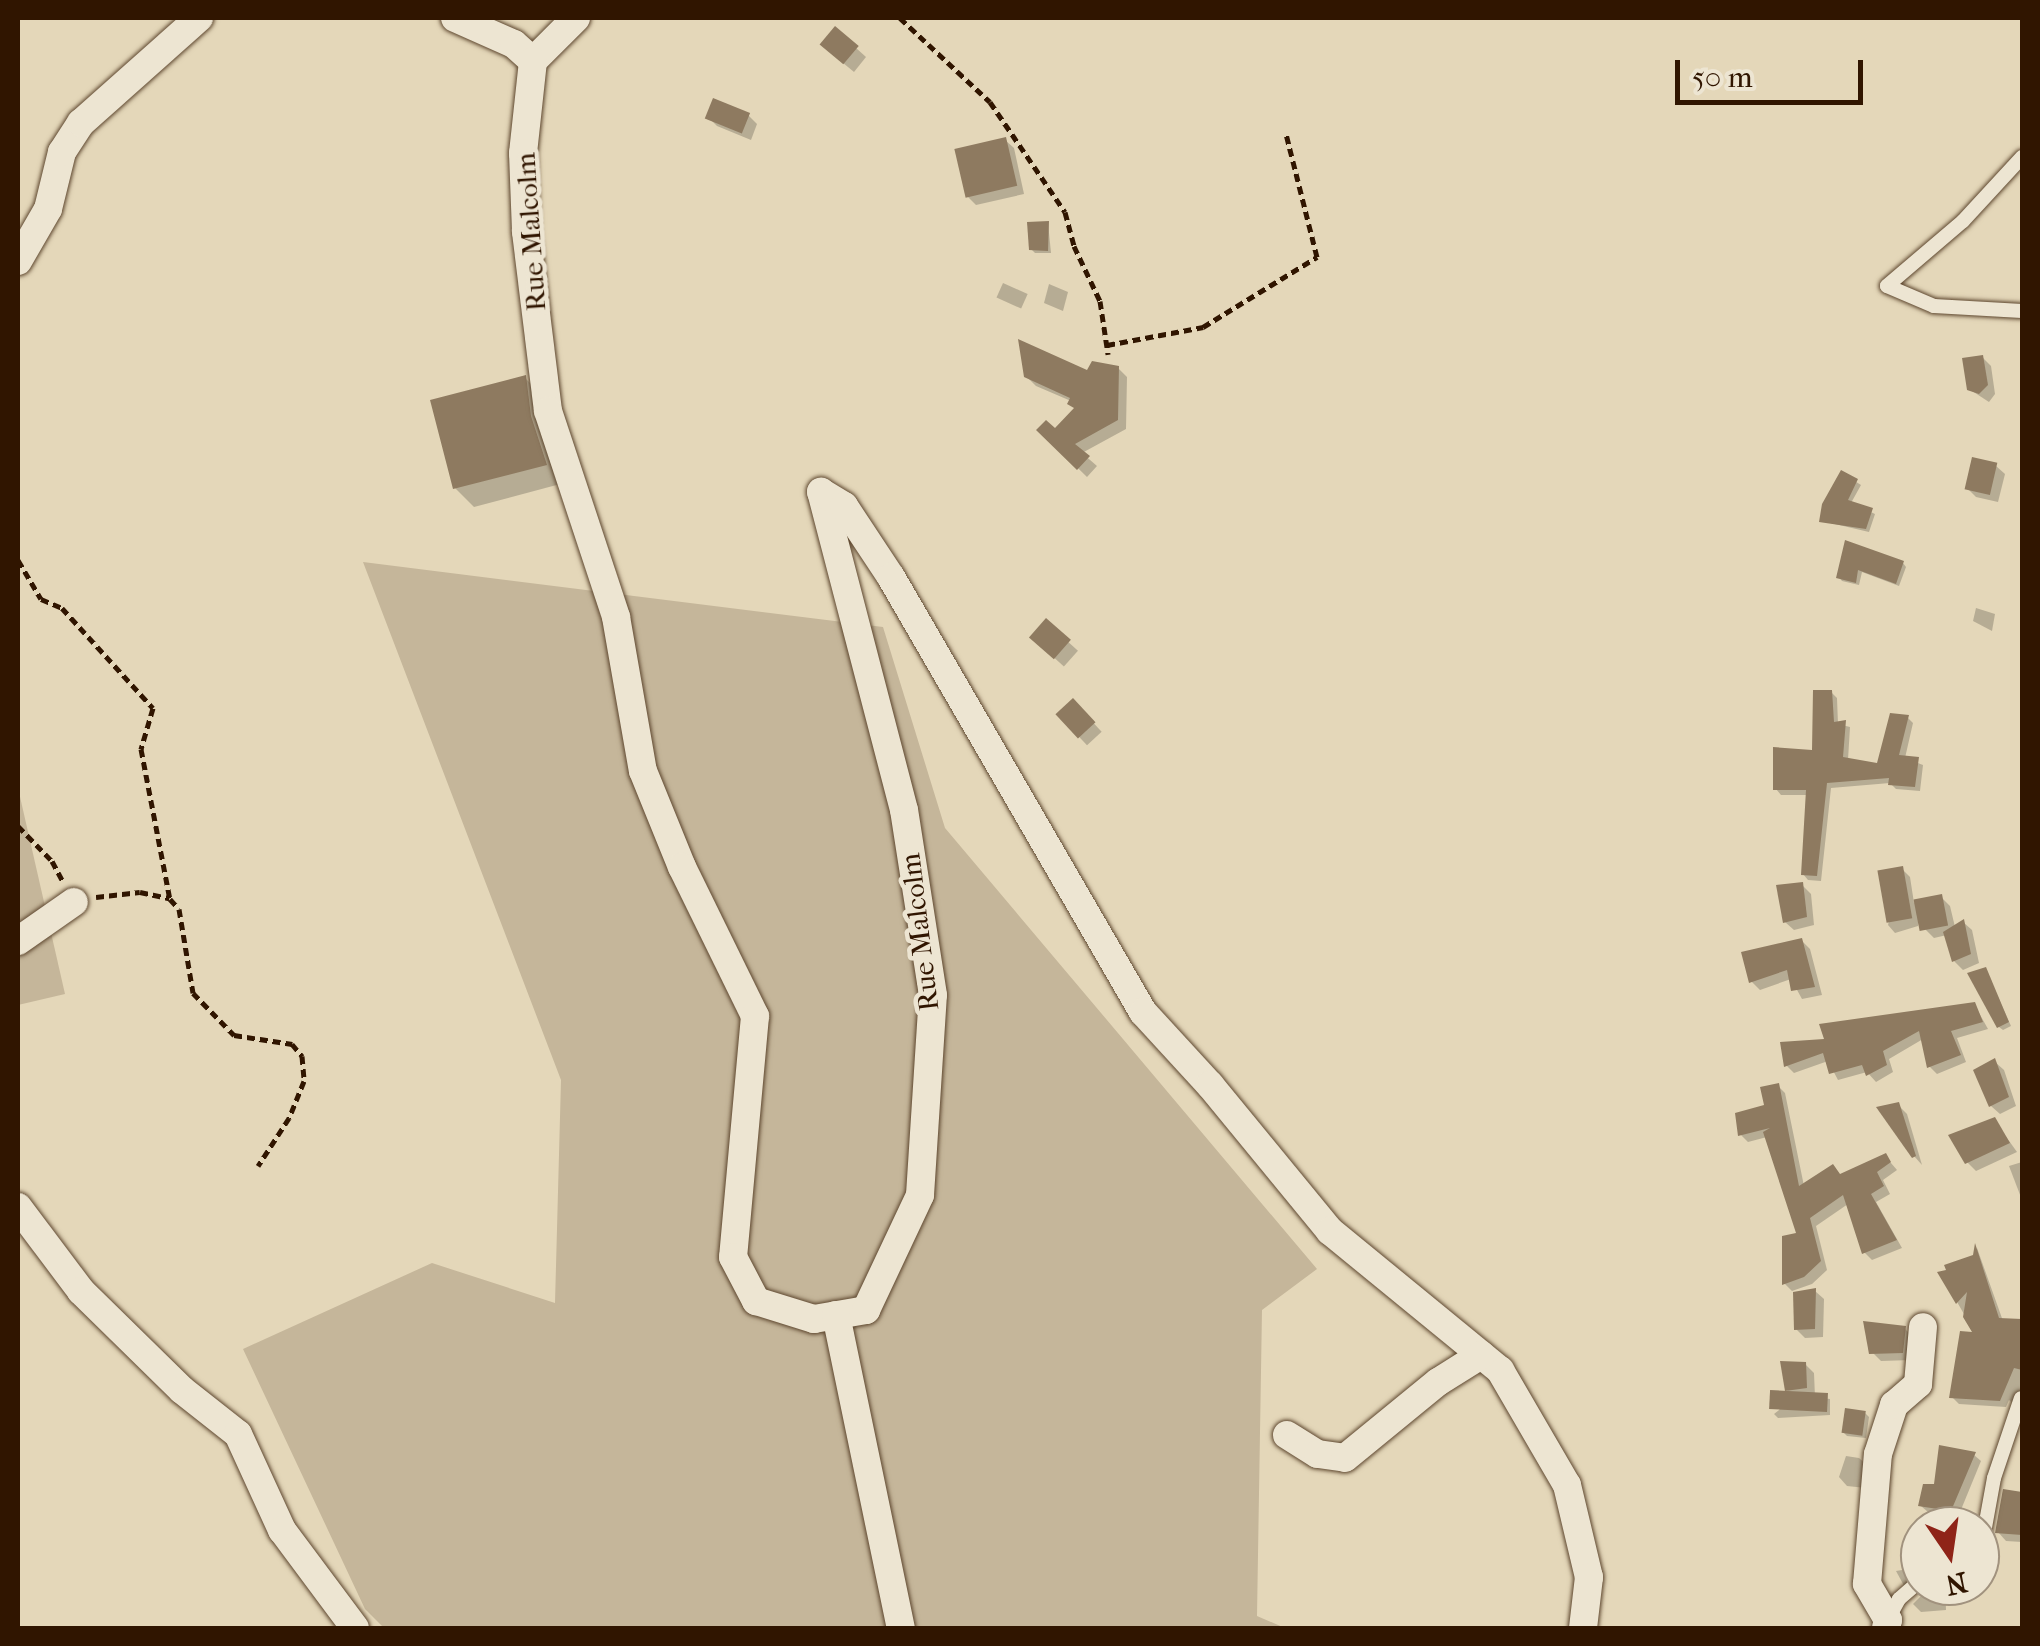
<!DOCTYPE html>
<html>
<head>
<meta charset="utf-8">
<style>
  body { margin:0 }
  #map { position:relative; width:2040px; height:1646px; overflow:hidden; background:#e4d7b9; font-family:"IM FELL French Canon",serif }
  div>[style] { position:absolute }
  .green>* { inset:0; background:#c5b69a }
  .shadow>* { inset:0; background:#0003; transform-origin:0 0 }
  .building>* { inset:0; background:#8e7a60; transform-origin:0 0 }
  .path>* { height:5px; margin-top:-2.5px; transform-origin:0; background:repeating-linear-gradient(90deg,#301500 0 8px,transparent 0 13px) }
  .roads { filter:drop-shadow(0 0 2px #5d462e) drop-shadow(0 0 2px #5d462e) }
  .service>* { height:14px; margin:-7px; padding:0 7px; transform-origin:7px; border-radius:7px; background:#ede5d2 }
  .minor>* { height:28px; margin:-14px; padding:0 14px; transform-origin:14px; border-radius:14px; background:#ede5d2 }
  span { translate:-50% -50%; white-space:nowrap; text-align:center; line-height:1.15; -webkit-text-stroke:9px #ede5d2; paint-order:stroke }
  .street-label { font-size:28px; color:#301500 }
  .frame { position:absolute; inset:0; border:20px solid #301500; pointer-events:none }
  .north { position:absolute; left:1900px; top:1506px; width:100px; height:100px; box-sizing:border-box; background:#ede5d2; border:2px solid #a1927e; border-radius:50%; rotate:167deg; font-size:28px; font-weight:700; line-height:40px; text-align:center; color:#301500 }
  .north::after { content:''; display:block; margin:auto; width:35px; height:45px; background:#8f2418; clip-path:polygon(50% 0,100% 100%,50% 72%,0 100%) }
  .scale { position:absolute; left:1675px; top:60px; width:188px; height:45px; box-sizing:border-box; border:5px solid #301500; border-top:0; padding-left:12px; font-size:30px; line-height:35px; white-space:nowrap; color:#301500; -webkit-text-stroke:8px #ede5d2; paint-order:stroke }
</style>
</head>
<body>
<div id="map">
  <div class="green">
    <i style="clip-path:polygon(363px 562px,883px 627px,945px 828px,1317px 1269px,1262px 1310px,1257px 1616px,1285px 1628px,384px 1628px,365px 1609px,243px 1349px,432px 1263px,555px 1303px,561px 1080px)"></i>
    <i style="clip-path:polygon(18px 788px,65px 994px,18px 1005px)"></i>
  </div>
  <div class="shadow">
    <i style="clip-path:polygon(835px 29px,866px 57px,854px 72px,831px 53px)"></i>
    <i style="clip-path:polygon(748px 115px,757px 124px,751px 140px,717px 126px,708px 117px)"></i>
    <i style="clip-path:polygon(1005px 140px,1014px 148px,1024px 194px,976px 205px,967px 196px)"></i>
    <i style="clip-path:polygon(1048px 223px,1051px 253px,1035px 253px,1031px 249px)"></i>
    <i style="left:1003px;top:283px;width:27px;height:16px;rotate:24deg"></i>
    <i style="clip-path:polygon(1049px 284px,1068px 292px,1063px 311px,1044px 303px)"></i>
    <i style="clip-path:polygon(1982px 357px,1991px 366px,1995px 394px,1989px 402px,1969px 389px)"></i>
    <i style="clip-path:polygon(1118px 368px,1127px 377px,1126px 429px,1082px 453px,1097px 466px,1087px 477px,1039px 430px,1055px 431px,1076px 410px,1071px 401px,1036px 386px,1026px 376px)"></i>
    <i style="clip-path:polygon(525px 378px,544px 397px,564px 483px,474px 507px,455px 488px)"></i>
    <i style="clip-path:polygon(1996px 466px,2005px 474px,1998px 502px,1976px 497px,1967px 488px)"></i>
    <i style="clip-path:polygon(1842px 473px,1861px 485px,1851px 503px,1875px 514px,1869px 532px,1822px 521px)"></i>
    <i style="clip-path:polygon(1847px 543px,1903px 563px,1906px 567px,1899px 586px,1862px 572px,1859px 585px,1842px 581px,1839px 577px)"></i>
    <i style="clip-path:polygon(1976px 608px,1995px 614px,1992px 631px,1973px 621px)"></i>
    <i style="left:1046px;top:622px;width:43px;height:21px;rotate:42deg"></i>
    <i style="clip-path:polygon(1831px 692px,1837px 698px,1838px 724px,1850px 727px,1848px 760px,1879px 766px,1908px 718px,1913px 723px,1905px 758px,1923px 765px,1920px 791px,1896px 789px,1890px 783px,1831px 788px,1821px 881px,1808px 880px,1803px 874px,1808px 795px,1781px 795px,1776px 789px,1815px 753px)"></i>
    <i style="left:1073px;top:701px;width:42px;height:20px;rotate:47deg"></i>
    <i style="clip-path:polygon(1902px 869px,1910px 877px,1914px 903px,1941px 897px,1950px 906px,1955px 927px,1963px 922px,1972px 930px,1979px 963px,1963px 970px,1954px 961px,1947px 935px,1934px 938px,1925px 929px,1919px 911px,1918px 926px,1895px 933px,1888px 925px)"></i>
    <i style="clip-path:polygon(1802px 885px,1811px 894px,1814px 925px,1794px 930px,1785px 922px)"></i>
    <i style="clip-path:polygon(1801px 940px,1810px 949px,1822px 995px,1802px 999px,1791px 979px,1760px 990px,1751px 981px)"></i>
    <i style="clip-path:polygon(1986px 970px,2011px 1026px,2003px 1030px,1999px 1027px)"></i>
    <i style="clip-path:polygon(1974px 1004px,1988px 1029px,1957px 1038px,1966px 1062px,1937px 1074px,1930px 1067px,1923px 1039px,1889px 1059px,1893px 1072px,1876px 1082px,1867px 1072px,1838px 1080px,1828px 1061px,1794px 1073px,1787px 1066px,1783px 1044px,1827px 1041px)"></i>
    <i style="clip-path:polygon(1995px 1062px,2004px 1070px,2016px 1106px,2000px 1114px,1991px 1106px)"></i>
    <i style="clip-path:polygon(1778px 1086px,1785px 1093px,1804px 1186px,1842px 1176px,1885px 1156px,1897px 1170px,1883px 1180px,1890px 1194px,1876px 1202px,1902px 1248px,1872px 1260px,1864px 1252px,1848px 1204px,1816px 1226px,1827px 1270px,1812px 1284px,1792px 1291px,1785px 1284px,1799px 1235px,1767px 1137px,1748px 1142px,1741px 1135px,1767px 1107px)"></i>
    <i style="clip-path:polygon(1898px 1105px,1907px 1114px,1922px 1165px,1914px 1156px)"></i>
    <i style="clip-path:polygon(1994px 1120px,2017px 1152px,1976px 1171px,1967px 1162px)"></i>
    <i style="clip-path:polygon(2022px 1162px,2022px 1200px,2009px 1166px)"></i>
    <i style="clip-path:polygon(1977px 1248px,2003px 1321px,2022px 1322px,2022px 1397px,2016px 1406px,2009px 1400px,2006px 1407px,1959px 1404px,1952px 1397px,1976px 1335px,1941px 1274px,1975px 1257px)"></i>
    <i style="clip-path:polygon(1815px 1291px,1824px 1299px,1823px 1337px,1805px 1338px,1796px 1329px)"></i>
    <i style="clip-path:polygon(1904px 1328px,1913px 1337px,1911px 1360px,1881px 1361px,1872px 1352px)"></i>
    <i style="clip-path:polygon(1805px 1364px,1814px 1373px,1815px 1397px,1830px 1399px,1830px 1415px,1778px 1418px,1774px 1414px,1794px 1398px,1787px 1390px)"></i>
    <i style="clip-path:polygon(1865px 1413px,1869px 1417px,1866px 1438px,1847px 1436px,1843px 1432px)"></i>
    <i style="clip-path:polygon(1974px 1455px,1981px 1461px,1958px 1517px,1928px 1512px,1921px 1506px,1936px 1487px)"></i>
    <i style="clip-path:polygon(1846px 1456px,1859px 1458px,1868px 1466px,1866px 1488px,1847px 1486px,1839px 1477px)"></i>
    <i style="clip-path:polygon(2005px 1492px,2022px 1495px,2022px 1542px,2006px 1541px,1998px 1532px)"></i>
    <i style="clip-path:polygon(1920px 1567px,1920px 1584px,1908px 1593px,1896px 1571px)"></i>
    <i style="clip-path:polygon(1931px 1586px,1945px 1586px,1946px 1610px,1921px 1612px,1913px 1604px)"></i>
  </div>
  <div class="building">
    <i style="left:835px;top:26px;width:31px;height:24px;rotate:40deg"></i>
    <i style="left:713px;top:98px;width:40px;height:22px;rotate:22deg"></i>
    <i style="left:1006px;top:137px;width:50px;height:53px;rotate:77deg"></i>
    <i style="clip-path:polygon(1049px 221px,1048px 251px,1029px 250px,1027px 222px)"></i>
    <i style="clip-path:polygon(1018px 339px,1087px 370px,1092px 361px,1119px 366px,1118px 420px,1075px 444px,1090px 456px,1077px 470px,1036px 430px,1046px 420px,1055px 428px,1074px 408px,1067px 404px,1070px 398px,1024px 377px)"></i>
    <i style="clip-path:polygon(1983px 355px,1988px 385px,1979px 394px,1967px 390px,1962px 358px)"></i>
    <i style="clip-path:polygon(526px 375px,531px 416px,547px 465px,453px 489px,430px 400px)"></i>
    <i style="left:1972px;top:457px;width:26px;height:33px;rotate:13deg"></i>
    <i style="clip-path:polygon(1841px 470px,1858px 479px,1848px 500px,1873px 508px,1866px 529px,1819px 522px,1822px 504px)"></i>
    <i style="clip-path:polygon(1845px 540px,1904px 561px,1896px 584px,1858px 570px,1856px 583px,1836px 578px)"></i>
    <i style="left:1046px;top:618px;width:33px;height:26px;rotate:41deg"></i>
    <i style="clip-path:polygon(1813px 690px,1832px 690px,1834px 722px,1846px 720px,1843px 757px,1877px 763px,1890px 713px,1909px 715px,1899px 755px,1919px 757px,1915px 787px,1888px 785px,1889px 778px,1827px 783px,1817px 876px,1801px 875px,1806px 790px,1773px 790px,1773px 747px,1812px 750px)"></i>
    <i style="left:1073px;top:698px;width:33px;height:24px;rotate:47deg"></i>
    <i style="left:1903px;top:866px;width:53px;height:26px;rotate:80deg"></i>
    <i style="clip-path:polygon(1803px 882px,1807px 917px,1783px 923px,1776px 885px)"></i>
    <i style="left:1942px;top:894px;width:32px;height:29px;rotate:79deg"></i>
    <i style="clip-path:polygon(1964px 919px,1971px 954px,1952px 962px,1943px 932px)"></i>
    <i style="clip-path:polygon(1802px 938px,1815px 987px,1791px 991px,1787px 970px,1749px 983px,1741px 952px)"></i>
    <i style="clip-path:polygon(1986px 967px,2009px 1022px,1997px 1028px,1967px 973px)"></i>
    <i style="clip-path:polygon(1975px 1002px,1983px 1022px,1951px 1031px,1961px 1055px,1927px 1068px,1919px 1031px,1883px 1051px,1887px 1065px,1866px 1076px,1862px 1065px,1829px 1074px,1823px 1053px,1784px 1067px,1780px 1042px,1824px 1039px,1819px 1024px)"></i>
    <i style="clip-path:polygon(1995px 1058px,2009px 1097px,1989px 1107px,1973px 1070px)"></i>
    <i style="clip-path:polygon(1779px 1083px,1799px 1186px,1833px 1164px,1840px 1174px,1886px 1153px,1891px 1162px,1877px 1172px,1884px 1186px,1871px 1194px,1897px 1240px,1862px 1254px,1843px 1195px,1810px 1218px,1821px 1261px,1804px 1277px,1782px 1285px,1782px 1236px,1796px 1233px,1763px 1132px,1770px 1128px,1738px 1136px,1735px 1113px,1764px 1105px,1760px 1087px)"></i>
    <i style="clip-path:polygon(1899px 1102px,1916px 1156px,1912px 1158px,1876px 1107px)"></i>
    <i style="clip-path:polygon(1995px 1117px,2010px 1143px,1965px 1164px,1948px 1135px)"></i>
    <i style="clip-path:polygon(1975px 1243px,1999px 1318px,2022px 1319px,2022px 1370px,2014px 1368px,2000px 1401px,1949px 1398px,1960px 1331px,1972px 1332px,1963px 1317px,1967px 1292px,1956px 1304px,1937px 1272px,1946px 1270px,1944px 1265px,1973px 1255px)"></i>
    <i style="clip-path:polygon(1816px 1288px,1815px 1329px,1794px 1330px,1793px 1292px)"></i>
    <i style="clip-path:polygon(1863px 1321px,1906px 1326px,1903px 1353px,1869px 1354px)"></i>
    <i style="clip-path:polygon(1780px 1361px,1806px 1362px,1807px 1388px,1785px 1391px)"></i>
    <i style="left:1828px;top:1393px;width:19px;height:58px;rotate:93deg"></i>
    <i style="left:1845px;top:1408px;width:21px;height:25px;rotate:8deg"></i>
    <i style="clip-path:polygon(1939px 1445px,1976px 1452px,1951px 1511px,1918px 1506px,1923px 1484px,1934px 1484px)"></i>
    <i style="clip-path:polygon(2003px 1489px,2022px 1492px,2022px 1535px,1995px 1533px)"></i>
  </div>
  <div class="path">
    <i style="left:900px;top:18px;width:123px;rotate:43deg"></i>
    <i style="left:990px;top:102px;width:133px;rotate:55.7deg"></i>
    <i style="left:1065px;top:212px;width:35px;rotate:75deg"></i>
    <i style="left:1074px;top:246px;width:61px;rotate:64.7deg"></i>
    <i style="left:1100px;top:301px;width:54px;rotate:81.4deg"></i>
    <i style="left:1107px;top:345px;width:98px;rotate:-10.6deg"></i>
    <i style="left:1203px;top:327px;width:134px;rotate:-31.6deg"></i>
    <i style="left:1317px;top:257px;width:127px;rotate:-104.1deg"></i>
    <i style="left:18px;top:560px;width:45px;rotate:59.5deg"></i>
    <i style="left:41px;top:599px;width:23px;rotate:23deg"></i>
    <i style="left:62px;top:608px;width:135px;rotate:47.7deg"></i>
    <i style="left:153px;top:708px;width:43px;rotate:106.3deg"></i>
    <i style="left:141px;top:749px;width:153px;rotate:79.1deg"></i>
    <i style="left:170px;top:899px;width:13px;rotate:48deg"></i>
    <i style="left:179px;top:909px;width:85px;rotate:80.5deg"></i>
    <i style="left:193px;top:993px;width:59px;rotate:45.7deg"></i>
    <i style="left:234px;top:1035px;width:59px;rotate:8.8deg"></i>
    <i style="left:292px;top:1044px;width:16px;rotate:50deg"></i>
    <i style="left:302px;top:1056px;width:25px;rotate:85deg"></i>
    <i style="left:304px;top:1081px;width:40px;rotate:112deg"></i>
    <i style="left:289px;top:1118px;width:57px;rotate:122.9deg"></i>
    <i style="left:18px;top:826px;width:49px;rotate:45.8deg"></i>
    <i style="left:52px;top:861px;width:24px;rotate:62deg"></i>
    <i style="left:96px;top:897px;width:44px;rotate:-6.5deg"></i>
    <i style="left:140px;top:892px;width:30px;rotate:12deg"></i>
  </div>
  <div class="roads">
    <div class="service">
      <i style="left:2022px;top:157px;width:87px;rotate:132.7deg"></i>
      <i style="left:1963px;top:221px;width:100px;rotate:139.5deg"></i>
      <i style="left:1887px;top:286px;width:51px;rotate:23.1deg"></i>
      <i style="left:1934px;top:306px;width:88px;rotate:3.3deg"></i>
      <i style="left:1980px;top:1555px;width:78px;rotate:-79.7deg"></i>
      <i style="left:1994px;top:1478px;width:84px;rotate:-71.4deg"></i>
      <i style="left:1888px;top:1619px;width:23px;rotate:-61deg"></i>
      <i style="left:1899px;top:1599px;width:28px;rotate:-41deg"></i>
    </div>
    <div class="minor">
      <i style="left:455px;top:18px;width:64px;rotate:23.8deg"></i>
      <i style="left:514px;top:44px;width:25px;rotate:42deg"></i>
      <i style="left:576px;top:18px;width:61px;rotate:135deg"></i>
      <i style="left:533px;top:61px;width:93px;rotate:96.2deg"></i>
      <i style="left:523px;top:153px;width:79px;rotate:87.8deg"></i>
      <i style="left:526px;top:232px;width:180px;rotate:83deg"></i>
      <i style="left:548px;top:411px;width:217px;rotate:71.7deg"></i>
      <i style="left:616px;top:617px;width:156px;rotate:80.1deg"></i>
      <i style="left:643px;top:771px;width:104px;rotate:67.9deg"></i>
      <i style="left:682px;top:867px;width:166px;rotate:63.9deg"></i>
      <i style="left:755px;top:1016px;width:242px;rotate:95.2deg"></i>
      <i style="left:733px;top:1257px;width:50px;rotate:62.4deg"></i>
      <i style="left:756px;top:1301px;width:61px;rotate:17.2deg"></i>
      <i style="left:814px;top:1319px;width:53px;rotate:-9.8deg"></i>
      <i style="left:866px;top:1310px;width:127px;rotate:-64.8deg"></i>
      <i style="left:920px;top:1195px;width:200px;rotate:-86.3deg"></i>
      <i style="left:933px;top:995px;width:187px;rotate:-98.9deg"></i>
      <i style="left:904px;top:810px;width:329px;rotate:-104.6deg"></i>
      <i style="left:821px;top:492px;width:27px;rotate:31deg"></i>
      <i style="left:844px;top:506px;width:85px;rotate:56.5deg"></i>
      <i style="left:891px;top:577px;width:503px;rotate:59.92deg"></i>
      <i style="left:1143px;top:1012px;width:99px;rotate:47.5deg"></i>
      <i style="left:1210px;top:1085px;width:189px;rotate:50.6deg"></i>
      <i style="left:1330px;top:1231px;width:220px;rotate:39.3deg"></i>
      <i style="left:1500px;top:1370px;width:133px;rotate:59.8deg"></i>
      <i style="left:1567px;top:1485px;width:95px;rotate:76.6deg"></i>
      <i style="left:1589px;top:1577px;width:51px;rotate:96.7deg"></i>
      <i style="left:18px;top:261px;width:60px;rotate:-60deg"></i>
      <i style="left:48px;top:209px;width:59px;rotate:-76.2deg"></i>
      <i style="left:62px;top:152px;width:35px;rotate:-57deg"></i>
      <i style="left:81px;top:123px;width:158px;rotate:-41.7deg"></i>
      <i style="left:18px;top:941px;width:68px;rotate:-34.9deg"></i>
      <i style="left:18px;top:1207px;width:105px;rotate:53.1deg"></i>
      <i style="left:81px;top:1291px;width:141px;rotate:44.4deg"></i>
      <i style="left:182px;top:1390px;width:71px;rotate:38.2deg"></i>
      <i style="left:238px;top:1434px;width:106px;rotate:65.4deg"></i>
      <i style="left:282px;top:1530px;width:122px;rotate:53.3deg"></i>
      <i style="left:836px;top:1315px;width:320px;rotate:78.3deg"></i>
      <i style="left:1287px;top:1435px;width:36px;rotate:32deg"></i>
      <i style="left:1318px;top:1454px;width:27px;rotate:8deg"></i>
      <i style="left:1345px;top:1458px;width:120px;rotate:-39.3deg"></i>
      <i style="left:1438px;top:1382px;width:51px;rotate:-32.1deg"></i>
      <i style="left:1886px;top:1628px;width:8px;rotate:-76deg"></i>
      <i style="left:1888px;top:1620px;width:42px;rotate:-120.3deg"></i>
      <i style="left:1867px;top:1584px;width:130px;rotate:-85.2deg"></i>
      <i style="left:1878px;top:1454px;width:52px;rotate:-71.9deg"></i>
      <i style="left:1894px;top:1405px;width:32px;rotate:-41deg"></i>
      <i style="left:1918px;top:1384px;width:57px;rotate:-85deg"></i>
    </div>
  </div>
  <div class="street-label">
    <span style="left:531px;top:232px;rotate:-94deg">Rue Malcolm</span>
    <span style="left:920px;top:932px;rotate:-97deg">Rue Malcolm</span>
  </div>
  <div class="frame"></div>
  <div class="north">N</div>
  <div class="scale">50 m</div>
</div>
</body>
</html>
